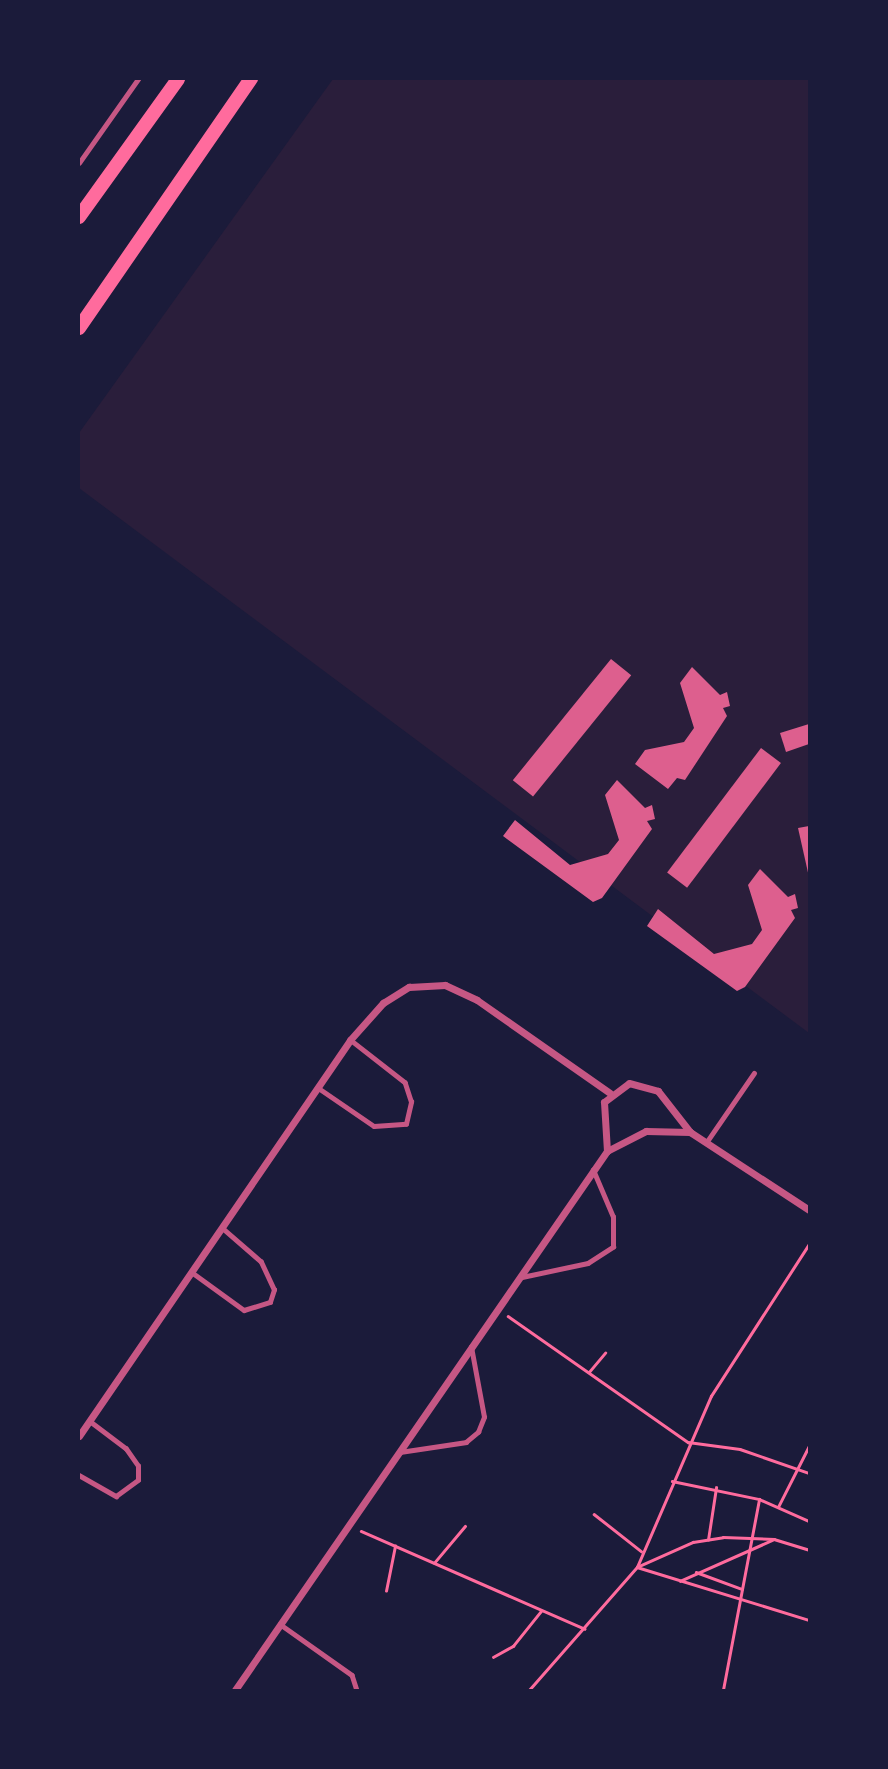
<!DOCTYPE html>
<html>
<head>
<meta charset="utf-8">
<style>
  body { margin:0 }
  #map { position:relative; width:888px; height:1769px; overflow:hidden; background:#1b1b3a; font-family:Manrope,sans-serif }
  div>[style] { position:absolute }
  .green>* { inset:0; background:#2a1e3b }
  .building>* { inset:0; background:#dd5f8e; transform-origin:0 0 }
  .path>* { height:2.5px; margin:-1.25px; padding:0 1.25px; transform-origin:1.25px; border-radius:1.25px; background:#ff6b9d }
  .service>* { height:4.5px; margin:-2.25px; padding:0 2.25px; transform-origin:2.25px; border-radius:2.25px; background:#c65784 }
  .minor>* { height:7px; margin:-3.5px; padding:0 3.5px; transform-origin:3.5px; border-radius:3.5px; background:#c65784 }
  .primary>* { height:14px; margin:-7px; padding:0 7px; transform-origin:7px; border-radius:7px; background:#ff6b9d }
  span { translate:-50% -50%; white-space:nowrap; text-align:center; line-height:1.15; -webkit-text-stroke:5px #1b1b3a; paint-order:stroke }
  .frame { position:absolute; inset:0; border:80px solid #1b1b3a; pointer-events:none }
</style>
</head>
<body>
<div id="map">
  <div class="green">
    <i style="clip-path:polygon(333px 79px,809px 79px,809px 1033px,79px 488px,79px 433px)"></i>
  </div>
  <div class="building">
    <i style="left:611px;top:659px;width:26px;height:156px;rotate:39deg"></i>
    <i style="clip-path:polygon(692px 667px,720px 695px,727px 692px,730px 706px,723px 708px,727px 716px,685px 780px,677px 778px,668px 789px,635px 764px,645px 750px,684px 742px,694px 728px,680px 683px)"></i>
    <i style="clip-path:polygon(809px 724px,809px 744px,786px 752px,780px 733px)"></i>
    <i style="left:761px;top:748px;width:25px;height:156px;rotate:37deg"></i>
    <i style="clip-path:polygon(617px 780px,645px 808px,652px 805px,655px 819px,647px 821px,652px 829px,602px 898px,593px 902px,503px 836px,515px 820px,570px 865px,608px 854px,619px 840px,605px 795px)"></i>
    <i style="clip-path:polygon(809px 826px,809px 877px,798px 828px)"></i>
    <i style="clip-path:polygon(760px 869px,788px 897px,795px 894px,798px 908px,791px 910px,795px 918px,745px 987px,737px 991px,647px 926px,658px 909px,714px 954px,752px 944px,762px 930px,748px 885px)"></i>
  </div>
  <div class="path">
    <i style="left:508px;top:1316px;width:220px;rotate:35deg"></i>
    <i style="left:688px;top:1442px;width:52px;rotate:7.7deg"></i>
    <i style="left:740px;top:1449px;width:73px;rotate:19.2deg"></i>
    <i style="left:589px;top:1372px;width:25px;rotate:-50deg"></i>
    <i style="left:672px;top:1481px;width:89px;rotate:11.7deg"></i>
    <i style="left:759px;top:1499px;width:55px;rotate:23.7deg"></i>
    <i style="left:778px;top:1507px;width:68px;rotate:-63.1deg"></i>
    <i style="left:594px;top:1514px;width:60px;rotate:38.2deg"></i>
    <i style="left:361px;top:1531px;width:244px;rotate:23.6deg"></i>
    <i style="left:708px;top:1540px;width:53px;rotate:-81.3deg"></i>
    <i style="left:434px;top:1563px;width:48px;rotate:-50deg"></i>
    <i style="left:637px;top:1567px;width:180px;rotate:17.1deg"></i>
    <i style="left:637px;top:1567px;width:61px;rotate:-24.1deg"></i>
    <i style="left:693px;top:1542px;width:30px;rotate:-9deg"></i>
    <i style="left:723px;top:1537px;width:51px;rotate:2.2deg"></i>
    <i style="left:774px;top:1539px;width:37px;rotate:17deg"></i>
    <i style="left:696px;top:1572px;width:49px;rotate:20.3deg"></i>
    <i style="left:680px;top:1581px;width:101px;rotate:-24deg"></i>
    <i style="left:386px;top:1591px;width:46px;rotate:-78.7deg"></i>
    <i style="left:493px;top:1657px;width:23px;rotate:-29deg"></i>
    <i style="left:513px;top:1646px;width:45px;rotate:-51.3deg"></i>
    <i style="left:529px;top:1690px;width:164px;rotate:-48.7deg"></i>
    <i style="left:637px;top:1567px;width:186px;rotate:-66.6deg"></i>
    <i style="left:711px;top:1396px;width:181px;rotate:-57.2deg"></i>
    <i style="left:723px;top:1690px;width:194px;rotate:-79.3deg"></i>
  </div>
  <div class="service">
    <i style="left:79px;top:163px;width:103px;rotate:-54.9deg"></i>
    <i style="left:320px;top:1089px;width:65px;rotate:34.4deg"></i>
    <i style="left:374px;top:1126px;width:32px;rotate:-4deg"></i>
    <i style="left:406px;top:1124px;width:23px;rotate:-77deg"></i>
    <i style="left:411px;top:1102px;width:20px;rotate:-108deg"></i>
    <i style="left:405px;top:1083px;width:70px;rotate:-142deg"></i>
    <i style="left:708px;top:1140px;width:81px;rotate:-55.5deg"></i>
    <i style="left:193px;top:1273px;width:63px;rotate:36deg"></i>
    <i style="left:244px;top:1310px;width:27px;rotate:-17deg"></i>
    <i style="left:270px;top:1302px;width:13px;rotate:-72deg"></i>
    <i style="left:274px;top:1290px;width:31px;rotate:-115deg"></i>
    <i style="left:261px;top:1262px;width:49px;rotate:-139.1deg"></i>
    <i style="left:522px;top:1277px;width:67px;rotate:-12deg"></i>
    <i style="left:588px;top:1263px;width:30px;rotate:-33deg"></i>
    <i style="left:613px;top:1247px;width:30px;rotate:-90deg"></i>
    <i style="left:613px;top:1217px;width:51px;rotate:-113.1deg"></i>
    <i style="left:400px;top:1452px;width:67px;rotate:-8.6deg"></i>
    <i style="left:466px;top:1442px;width:16px;rotate:-40deg"></i>
    <i style="left:478px;top:1432px;width:16px;rotate:-68deg"></i>
    <i style="left:484px;top:1417px;width:71px;rotate:-100.5deg"></i>
    <i style="left:79px;top:1475px;width:43px;rotate:29.6deg"></i>
    <i style="left:116px;top:1496px;width:27px;rotate:-36deg"></i>
    <i style="left:138px;top:1480px;width:14px;rotate:-90deg"></i>
    <i style="left:138px;top:1466px;width:21px;rotate:-125deg"></i>
    <i style="left:126px;top:1449px;width:46px;rotate:-142.9deg"></i>
    <i style="left:280px;top:1624px;width:88px;rotate:35.3deg"></i>
    <i style="left:352px;top:1675px;width:16px;rotate:72deg"></i>
  </div>
  <div class="minor">
    <i style="left:607px;top:1151px;width:49px;rotate:-93.5deg"></i>
    <i style="left:604px;top:1102px;width:31px;rotate:-37deg"></i>
    <i style="left:629px;top:1083px;width:30px;rotate:15deg"></i>
    <i style="left:658px;top:1091px;width:52px;rotate:52deg"></i>
    <i style="left:79px;top:1436px;width:480px;rotate:-55.6deg"></i>
    <i style="left:350px;top:1040px;width:50px;rotate:-48.3deg"></i>
    <i style="left:383px;top:1003px;width:31px;rotate:-32deg"></i>
    <i style="left:409px;top:987px;width:36px;rotate:-3deg"></i>
    <i style="left:445px;top:985px;width:35px;rotate:25deg"></i>
    <i style="left:477px;top:1000px;width:162px;rotate:35deg"></i>
    <i style="left:235px;top:1690px;width:655px;rotate:-55.39deg"></i>
    <i style="left:607px;top:1151px;width:44px;rotate:-27.1deg"></i>
    <i style="left:646px;top:1131px;width:44px;rotate:1.3deg"></i>
    <i style="left:690px;top:1132px;width:142px;rotate:33.2deg"></i>
  </div>
  <div class="primary">
    <i style="left:79px;top:217px;width:170px;rotate:-54.3deg"></i>
    <i style="left:79px;top:328px;width:303px;rotate:-55.4deg"></i>
  </div>
  <div class="frame"></div>
</div>
</body>
</html>
